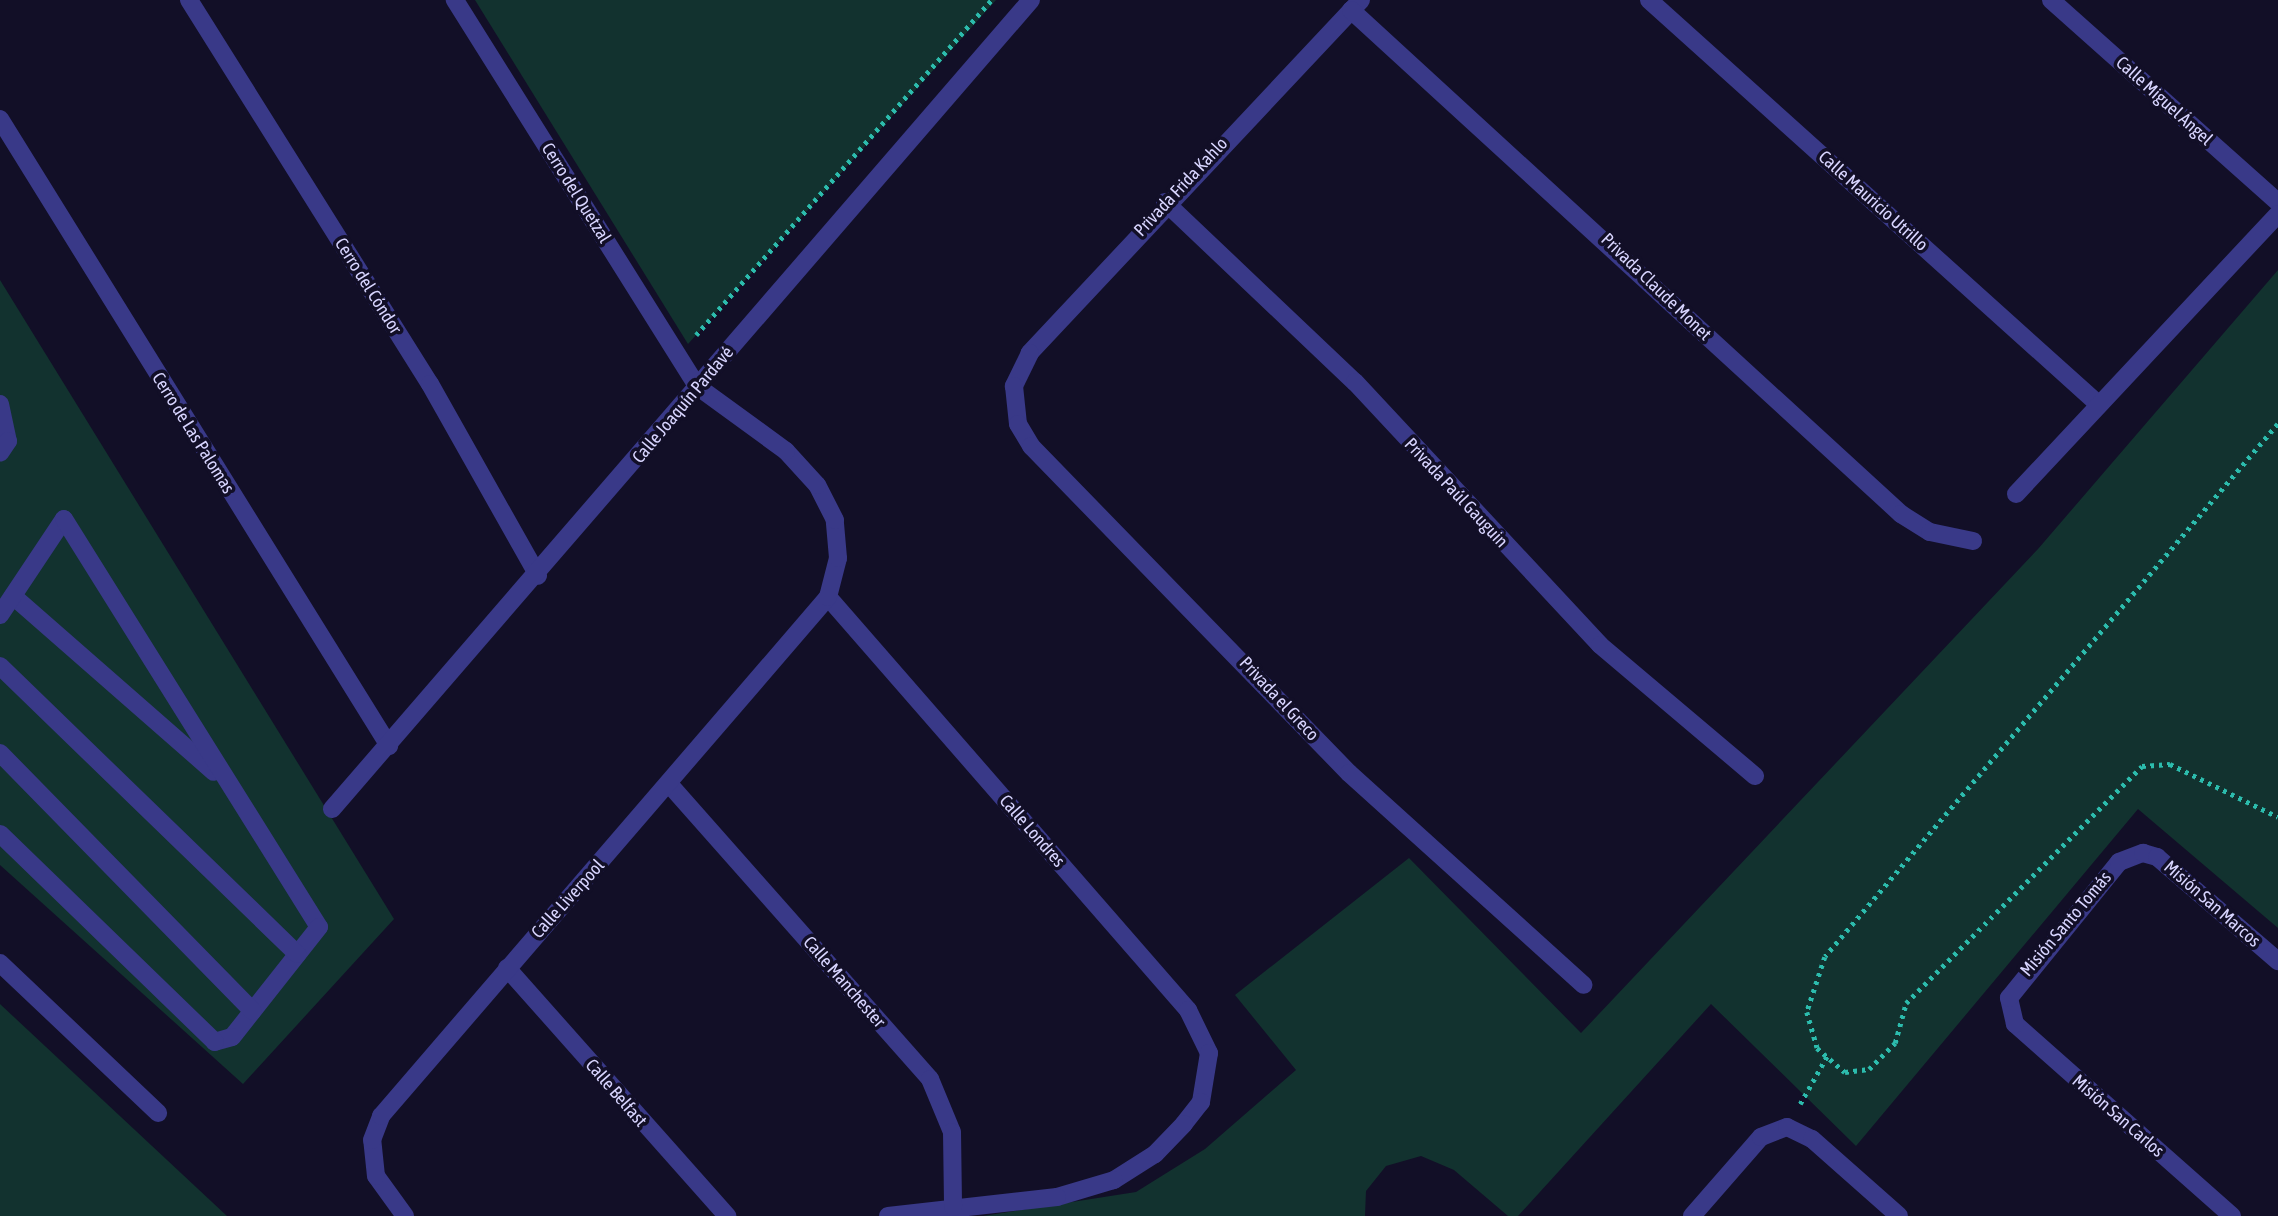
<!DOCTYPE html>
<html>
<head>
<meta charset="utf-8">
<style>
  body { margin:0 }
  #map { position:relative; width:2278px; height:1216px; overflow:hidden; background:#120f27; font-family:"Asap Condensed",sans-serif }
  div>[style] { position:absolute }
  .green>* { inset:0; background:#12322f }
  .path>* { height:4.5px; margin-top:-2.25px; transform-origin:0; background:repeating-linear-gradient(90deg,#2cbcad 0 3.5px,transparent 0 8.5px) }
  .minor>* { height:18px; margin:-9px; padding:0 9px; transform-origin:9px; border-radius:9px; background:#393988 }
  span { translate:-50% -50%; white-space:nowrap; text-align:center; line-height:1.15; -webkit-text-stroke:7px #120f27; paint-order:stroke }
  .street-label { font-size:18px; color:#d8d5ff }
</style>
</head>
<body>
<div id="map">
  <div class="green">
    <i style="clip-path:polygon(475px 0,996px 0,688px 344px)"></i>
    <i style="clip-path:polygon(2278px 270px,2278px 928px,2138px 809px,1856px 1146px,1711px 1004px,1518px 1216px,1508px 1216px,1454px 1170px,1421px 1156px,1386px 1166px,1366px 1191px,1365px 1216px,983px 1216px,1136px 1192px,1205px 1149px,1296px 1070px,1235px 995px,1409px 858px,1581px 1033px,2038px 549px)"></i>
    <i style="clip-path:polygon(0 280px,394px 919px,243px 1084px,0 865px)"></i>
    <i style="clip-path:polygon(0 1004px,227px 1216px,0 1216px)"></i>
  </div>
  <div class="path">
    <i style="left:696px;top:335px;width:446px;rotate:-48.6deg"></i>
    <i style="left:2278px;top:424px;width:699px;rotate:130.36deg"></i>
    <i style="left:1825px;top:957px;width:58px;rotate:108.1deg"></i>
    <i style="left:1807px;top:1012px;width:37px;rotate:74deg"></i>
    <i style="left:1817px;top:1048px;width:37px;rotate:41deg"></i>
    <i style="left:1845px;top:1072px;width:24px;rotate:-7deg"></i>
    <i style="left:1869px;top:1069px;width:37px;rotate:-45deg"></i>
    <i style="left:1895px;top:1043px;width:41px;rotate:-74.6deg"></i>
    <i style="left:1906px;top:1003px;width:334px;rotate:-45.1deg"></i>
    <i style="left:2142px;top:766px;width:28px;rotate:-4deg"></i>
    <i style="left:2170px;top:764px;width:120px;rotate:26.1deg"></i>
    <i style="left:1800px;top:1104px;width:55px;rotate:-60.6deg"></i>
  </div>
  <div class="minor">
    <i style="left:189px;top:0;width:453px;rotate:57.9deg"></i>
    <i style="left:430px;top:384px;width:220px;rotate:60.6deg"></i>
    <i style="left:1361px;top:0;width:484px;rotate:133.2deg"></i>
    <i style="left:1030px;top:353px;width:37px;rotate:116deg"></i>
    <i style="left:1014px;top:386px;width:38px;rotate:84deg"></i>
    <i style="left:1018px;top:424px;width:26px;rotate:59deg"></i>
    <i style="left:1031px;top:446px;width:456px;rotate:45.8deg"></i>
    <i style="left:1349px;top:773px;width:316px;rotate:42.1deg"></i>
    <i style="left:1649px;top:0;width:603px;rotate:41.97deg"></i>
    <i style="left:2051px;top:0;width:304px;rotate:41.7deg"></i>
    <i style="left:1351px;top:10px;width:746px;rotate:42.5deg"></i>
    <i style="left:1901px;top:514px;width:34px;rotate:32deg"></i>
    <i style="left:1930px;top:532px;width:44px;rotate:11.8deg"></i>
    <i style="left:0;top:119px;width:738px;rotate:58.18deg"></i>
    <i style="left:1165px;top:202px;width:262px;rotate:43.5deg"></i>
    <i style="left:1355px;top:382px;width:359px;rotate:47deg"></i>
    <i style="left:1600px;top:645px;width:203px;rotate:40.2deg"></i>
    <i style="left:0;top:404px;width:38px;rotate:78deg"></i>
    <i style="left:8px;top:441px;width:14px;rotate:124deg"></i>
    <i style="left:2016px;top:494px;width:383px;rotate:-46.9deg"></i>
    <i style="left:13px;top:596px;width:267px;rotate:41.2deg"></i>
    <i style="left:828px;top:597px;width:548px;rotate:48.92deg"></i>
    <i style="left:1188px;top:1010px;width:48px;rotate:64deg"></i>
    <i style="left:1209px;top:1053px;width:50px;rotate:99.3deg"></i>
    <i style="left:1201px;top:1102px;width:28px;rotate:128deg"></i>
    <i style="left:1184px;top:1124px;width:42px;rotate:134deg"></i>
    <i style="left:1155px;top:1154px;width:49px;rotate:147.6deg"></i>
    <i style="left:1114px;top:1180px;width:59px;rotate:163.4deg"></i>
    <i style="left:1057px;top:1197px;width:170px;rotate:173.6deg"></i>
    <i style="left:0;top:615px;width:115px;rotate:-56.3deg"></i>
    <i style="left:64px;top:519px;width:481px;rotate:58deg"></i>
    <i style="left:319px;top:927px;width:140px;rotate:128.3deg"></i>
    <i style="left:232px;top:1037px;width:18px;rotate:164deg"></i>
    <i style="left:215px;top:1042px;width:299px;rotate:-135.9deg"></i>
    <i style="left:0;top:666px;width:414px;rotate:44.1deg"></i>
    <i style="left:0;top:753px;width:361px;rotate:45.6deg"></i>
    <i style="left:670px;top:785px;width:392px;rotate:48.5deg"></i>
    <i style="left:930px;top:1079px;width:57px;rotate:67.5deg"></i>
    <i style="left:952px;top:1132px;width:75px;rotate:89.2deg"></i>
    <i style="left:332px;top:809px;width:1069px;rotate:-49.17deg"></i>
    <i style="left:0;top:963px;width:218px;rotate:43.5deg"></i>
    <i style="left:507px;top:968px;width:332px;rotate:48.4deg"></i>
    <i style="left:405px;top:1216px;width:49px;rotate:-125.9deg"></i>
    <i style="left:376px;top:1176px;width:36px;rotate:-96deg"></i>
    <i style="left:372px;top:1140px;width:26px;rotate:-69deg"></i>
    <i style="left:381px;top:1116px;width:685px;rotate:-49.26deg"></i>
    <i style="left:828px;top:597px;width:40px;rotate:-75.6deg"></i>
    <i style="left:838px;top:558px;width:38px;rotate:-95deg"></i>
    <i style="left:835px;top:520px;width:39px;rotate:-117deg"></i>
    <i style="left:817px;top:485px;width:46px;rotate:-132.4deg"></i>
    <i style="left:786px;top:451px;width:110px;rotate:-143.9deg"></i>
    <i style="left:697px;top:386px;width:456px;rotate:-122.1deg"></i>
    <i style="left:1692px;top:1216px;width:105px;rotate:-48.9deg"></i>
    <i style="left:1761px;top:1137px;width:28px;rotate:-21deg"></i>
    <i style="left:1787px;top:1127px;width:28px;rotate:26deg"></i>
    <i style="left:1812px;top:1139px;width:116px;rotate:41.5deg"></i>
    <i style="left:2232px;top:1216px;width:290px;rotate:-138.5deg"></i>
    <i style="left:2015px;top:1024px;width:27px;rotate:-103deg"></i>
    <i style="left:2009px;top:998px;width:175px;rotate:-51deg"></i>
    <i style="left:2119px;top:862px;width:26px;rotate:-21deg"></i>
    <i style="left:2143px;top:853px;width:15px;rotate:16deg"></i>
    <i style="left:2157px;top:857px;width:160px;rotate:40.7deg"></i>
  </div>
  <div class="street-label">
    <span style="left:2164px;top:101px;rotate:42deg">Calle Miguel Ángel</span>
    <span style="left:1181px;top:187px;rotate:-47deg">Privada Frida Kahlo</span>
    <span style="left:576px;top:193px;rotate:58deg">Cerro del Quetzal</span>
    <span style="left:1873px;top:201px;rotate:42deg">Calle Mauricio Utrillo</span>
    <span style="left:368px;top:286px;rotate:58deg">Cerro del Cóndor</span>
    <span style="left:1656px;top:287px;rotate:44deg">Privada Claude Monet</span>
    <span style="left:683px;top:405px;rotate:-50deg">Calle Joaquín Pardavé</span>
    <span style="left:193px;top:433px;rotate:58deg">Cerro de Las Palomas</span>
    <span style="left:1456px;top:493px;rotate:47deg">Privada Paúl Gauguin</span>
    <span style="left:1279px;top:699px;rotate:47deg">Privada el Greco</span>
    <span style="left:1032px;top:831px;rotate:49deg">Calle Londres</span>
    <span style="left:568px;top:899px;rotate:-48deg">Calle Liverpool</span>
    <span style="left:2212px;top:904px;rotate:41deg">Misión San Marcos</span>
    <span style="left:2066px;top:924px;rotate:-50deg">Misión Santo Tomás</span>
    <span style="left:844px;top:982px;rotate:49deg">Calle Manchester</span>
    <span style="left:616px;top:1093px;rotate:49deg">Calle Belfast</span>
    <span style="left:2118px;top:1116px;rotate:41deg">Misión San Carlos</span>
  </div>
</div>
</body>
</html>
